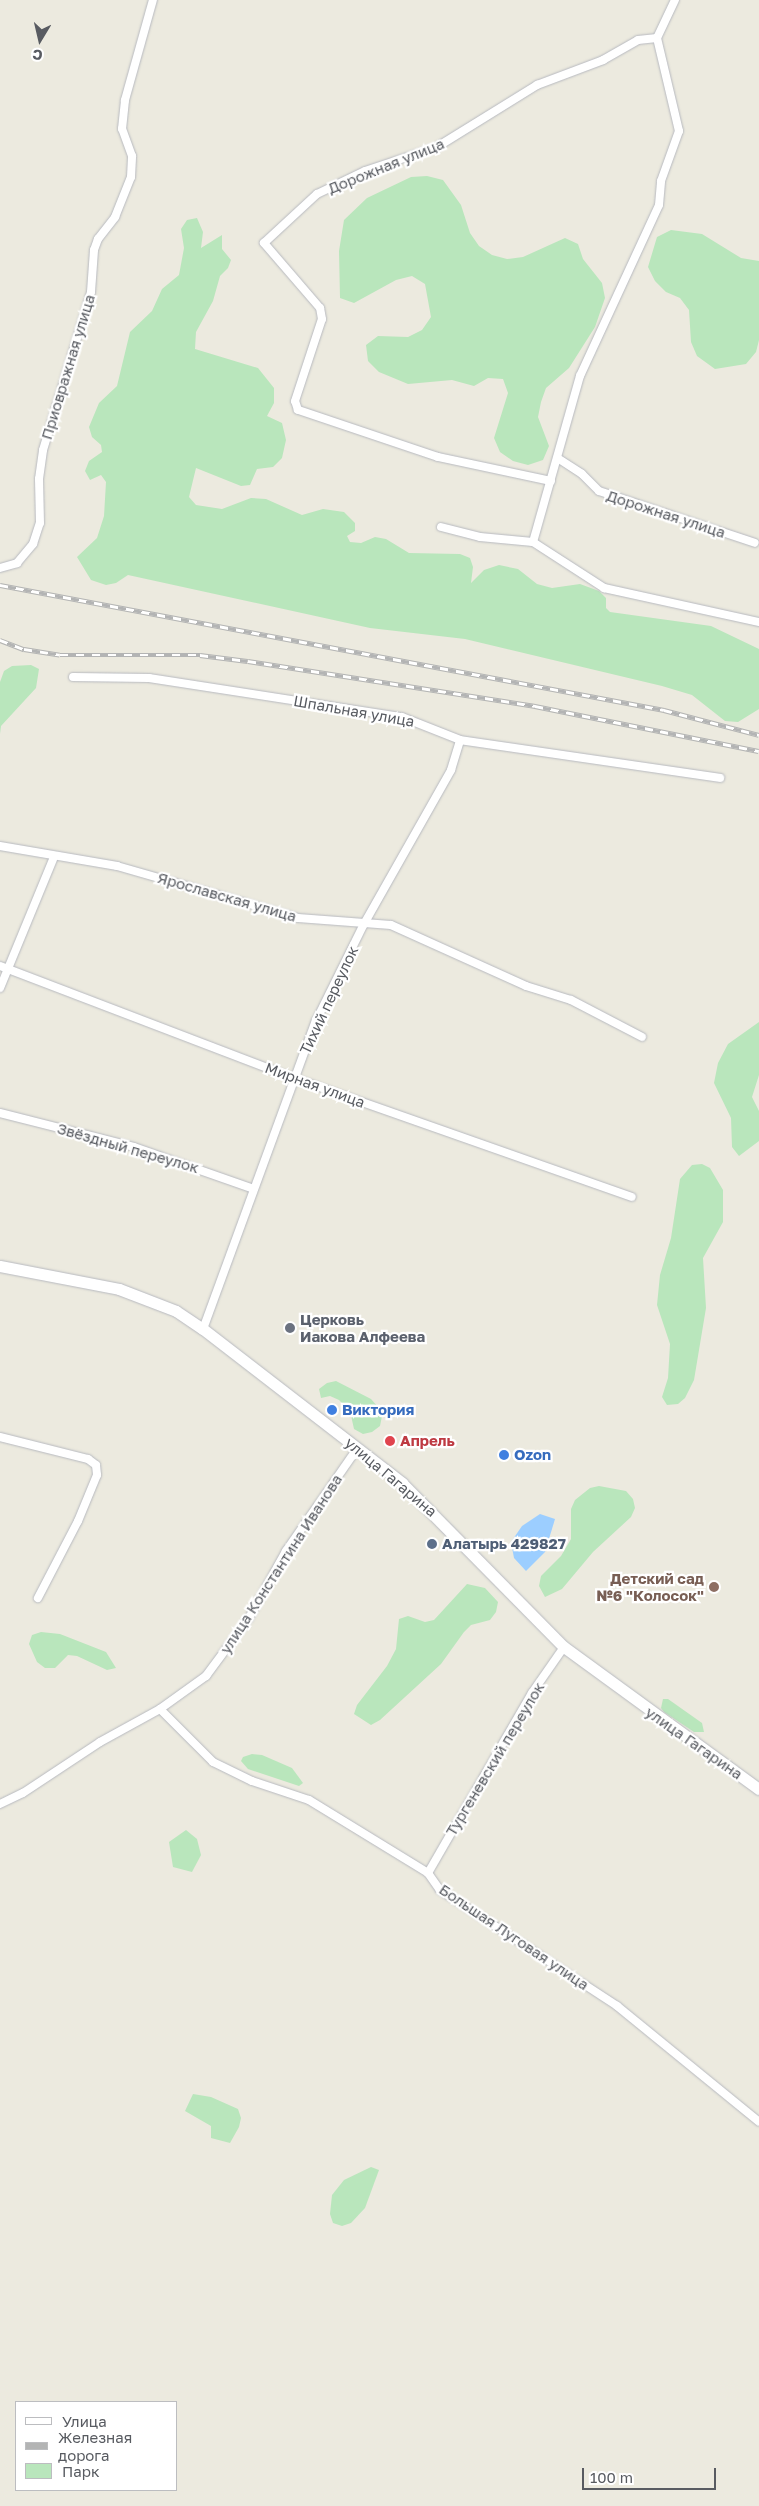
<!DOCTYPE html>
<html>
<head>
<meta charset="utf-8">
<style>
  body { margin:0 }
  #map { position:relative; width:759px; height:2506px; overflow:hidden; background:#eceadf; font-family:"Golos Text",sans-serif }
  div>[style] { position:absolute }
  .green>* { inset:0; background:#b9e6bc }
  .water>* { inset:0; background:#9cceff }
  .roads { filter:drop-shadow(0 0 1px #b7b9bf) drop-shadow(0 0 1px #b7b9bf) }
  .minor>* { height:8px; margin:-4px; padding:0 4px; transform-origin:4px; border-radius:4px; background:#fff }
  .secondary>* { height:11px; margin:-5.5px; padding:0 5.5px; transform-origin:5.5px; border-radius:5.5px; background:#fff }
  .rail>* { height:4.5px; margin-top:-2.25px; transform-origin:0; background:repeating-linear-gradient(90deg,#fff 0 8px,#b3b4b4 0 16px); box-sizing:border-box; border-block:1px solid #b3b4b4 }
  .dots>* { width:14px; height:14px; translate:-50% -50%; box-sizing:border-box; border:2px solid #fff; border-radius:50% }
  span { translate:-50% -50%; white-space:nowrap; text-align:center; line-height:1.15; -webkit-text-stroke:4.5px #fff; paint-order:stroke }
  .street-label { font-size:15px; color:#585b61 }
  .worship-label { font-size:15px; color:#5b616d; font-weight:700 }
  .left { translate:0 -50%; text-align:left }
  .shop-label { font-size:15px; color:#366cbe; font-weight:700 }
  .health-label { font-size:15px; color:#be3a42; font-weight:700 }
  .service-label { font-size:15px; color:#4e5e75; font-weight:700 }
  .education-label { font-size:15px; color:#785e54; font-weight:700 }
  .right { translate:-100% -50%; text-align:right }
  .legend { position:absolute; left:15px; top:2401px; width:162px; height:90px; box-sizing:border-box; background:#fff; border:1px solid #bcbdc0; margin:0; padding:6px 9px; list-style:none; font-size:15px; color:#585b61 }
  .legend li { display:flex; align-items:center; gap:10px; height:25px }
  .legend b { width:25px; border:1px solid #bcbdc0 }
  .north { position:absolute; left:15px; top:15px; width:50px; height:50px; -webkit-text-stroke:4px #fff; paint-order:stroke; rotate:189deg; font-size:14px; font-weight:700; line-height:20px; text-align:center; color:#585b61 }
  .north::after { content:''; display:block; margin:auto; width:18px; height:22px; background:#585b61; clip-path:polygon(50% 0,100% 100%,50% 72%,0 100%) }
  .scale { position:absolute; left:582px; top:2468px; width:134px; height:22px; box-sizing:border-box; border:2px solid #585b61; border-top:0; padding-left:6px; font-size:15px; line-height:18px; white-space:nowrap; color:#585b61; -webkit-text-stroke:4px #fff; paint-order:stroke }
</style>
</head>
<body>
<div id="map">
  <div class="green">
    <i style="clip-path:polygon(427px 176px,443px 180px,461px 205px,470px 233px,479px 246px,492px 255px,507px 259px,523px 257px,565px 238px,578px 244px,583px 259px,602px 283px,605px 298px,595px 327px,569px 368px,546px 388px,541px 402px,538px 417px,549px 446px,543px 460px,528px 465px,513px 461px,500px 452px,494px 438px,508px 393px,503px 379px,488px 378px,474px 386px,452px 380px,408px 384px,379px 372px,368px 361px,366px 345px,378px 336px,408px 337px,422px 330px,431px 317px,425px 284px,412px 276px,396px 280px,354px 303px,340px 298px,339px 251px,344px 220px,367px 198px,411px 177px)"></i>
    <i style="clip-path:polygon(197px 218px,203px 232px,201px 248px,222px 235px,222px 249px,231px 260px,228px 268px,220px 276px,213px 301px,196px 332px,195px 349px,258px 368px,274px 388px,274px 403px,267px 416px,282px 423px,286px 440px,282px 458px,273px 467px,257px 469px,250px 485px,241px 486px,196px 468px,189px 497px,196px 505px,222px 509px,251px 498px,266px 499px,302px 515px,323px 509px,344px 512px,355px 523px,355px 531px,347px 536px,350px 542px,361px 543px,375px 537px,386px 539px,409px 553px,460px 554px,470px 558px,473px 567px,471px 583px,484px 570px,499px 565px,518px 569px,537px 584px,552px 588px,580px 584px,599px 591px,606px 598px,606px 608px,610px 612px,711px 626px,759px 649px,759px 709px,738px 722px,725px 721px,692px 695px,662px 686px,465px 639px,370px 628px,128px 575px,116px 583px,106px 585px,91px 580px,77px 557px,97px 538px,104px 516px,106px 482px,101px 475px,90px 480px,85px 471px,89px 461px,102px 452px,101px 445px,92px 437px,89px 427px,99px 403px,117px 386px,130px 332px,152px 311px,162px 289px,179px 275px,184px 248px,181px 229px,187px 220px)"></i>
    <i style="clip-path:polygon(671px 230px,702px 234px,741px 258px,759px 261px,759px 340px,756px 352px,746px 364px,715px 369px,697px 356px,691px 342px,689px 310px,680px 298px,666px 292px,655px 281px,648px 267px,657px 237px)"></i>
    <i style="clip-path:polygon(31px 665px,39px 669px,36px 688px,1px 726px,0 734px,0 682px,4px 671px,12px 666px)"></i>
    <i style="clip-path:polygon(759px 1022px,759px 1075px,752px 1097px,759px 1111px,759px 1141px,739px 1156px,732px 1147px,731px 1118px,714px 1083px,718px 1063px,728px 1044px)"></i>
    <i style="clip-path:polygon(702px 1164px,710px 1168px,723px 1190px,723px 1222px,703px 1258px,706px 1308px,694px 1380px,685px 1398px,678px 1404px,667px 1405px,662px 1397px,668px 1378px,670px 1344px,657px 1305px,660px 1275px,671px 1238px,680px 1179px,692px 1165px)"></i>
    <i style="clip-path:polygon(336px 1381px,371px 1399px,378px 1407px,382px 1416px,380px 1426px,372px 1432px,363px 1434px,354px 1429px,350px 1411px,339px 1400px,330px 1396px,321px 1398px,319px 1389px,327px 1383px)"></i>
    <i style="clip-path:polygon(599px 1486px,626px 1491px,633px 1499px,635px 1508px,631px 1517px,593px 1552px,562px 1589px,545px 1597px,539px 1586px,541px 1576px,561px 1556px,571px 1539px,571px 1509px,575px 1500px,590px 1488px)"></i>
    <i style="clip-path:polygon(467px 1584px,485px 1588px,498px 1602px,496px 1612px,490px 1620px,471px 1625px,464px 1632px,441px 1664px,380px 1720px,371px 1725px,354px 1714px,357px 1705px,387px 1666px,396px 1649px,399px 1619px,408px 1616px,425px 1622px,434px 1620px)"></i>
    <i style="clip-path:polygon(41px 1632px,60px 1634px,106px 1652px,116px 1668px,107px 1670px,77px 1656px,68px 1655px,55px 1668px,45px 1668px,37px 1662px,29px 1644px,32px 1635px)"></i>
    <i style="clip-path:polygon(663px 1699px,668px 1699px,702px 1723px,704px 1732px,694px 1732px,664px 1712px,661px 1708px)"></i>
    <i style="clip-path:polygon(252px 1754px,262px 1755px,292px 1768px,303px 1783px,299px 1786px,248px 1769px,241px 1761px,243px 1757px)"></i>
    <i style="clip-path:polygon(186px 1830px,197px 1839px,201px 1855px,192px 1872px,173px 1867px,169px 1842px)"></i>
    <i style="clip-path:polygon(193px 2094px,211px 2097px,238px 2109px,241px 2118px,239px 2127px,230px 2143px,211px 2138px,211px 2126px,185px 2111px)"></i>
    <i style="clip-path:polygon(371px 2167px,379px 2170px,365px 2208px,351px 2223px,342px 2226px,333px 2223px,330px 2214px,332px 2195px,344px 2180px)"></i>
  </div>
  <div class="water">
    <i style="clip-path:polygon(540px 1514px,555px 1519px,545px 1552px,526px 1571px,514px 1558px,511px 1542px,522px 1526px)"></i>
  </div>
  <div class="roads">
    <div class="minor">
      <i style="left:559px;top:459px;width:27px;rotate:33deg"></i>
      <i style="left:582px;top:474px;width:24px;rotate:45deg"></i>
      <i style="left:599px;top:491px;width:164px;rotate:18.4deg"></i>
      <i style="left:551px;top:481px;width:116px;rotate:-168deg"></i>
      <i style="left:438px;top:457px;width:148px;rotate:-161.4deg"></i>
      <i style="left:298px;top:410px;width:9px;rotate:-108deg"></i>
      <i style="left:295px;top:401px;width:86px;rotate:-71.8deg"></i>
      <i style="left:322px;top:319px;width:11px;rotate:-100deg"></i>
      <i style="left:320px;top:308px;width:86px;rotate:-130.7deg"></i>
      <i style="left:264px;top:243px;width:72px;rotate:-42.8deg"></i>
      <i style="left:317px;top:194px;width:53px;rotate:-25.6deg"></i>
      <i style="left:365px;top:171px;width:76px;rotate:-18.4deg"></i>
      <i style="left:437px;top:147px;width:118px;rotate:-31.8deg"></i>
      <i style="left:537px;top:85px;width:71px;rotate:-20.7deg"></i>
      <i style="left:603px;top:60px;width:40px;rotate:-29.7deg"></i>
      <i style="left:638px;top:40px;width:19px;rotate:-6deg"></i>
      <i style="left:441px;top:527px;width:40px;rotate:14.4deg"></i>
      <i style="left:480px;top:537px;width:53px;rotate:5.4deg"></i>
      <i style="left:533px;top:542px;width:85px;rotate:32.9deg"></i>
      <i style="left:604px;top:588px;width:159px;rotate:12.4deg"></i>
      <i style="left:533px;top:542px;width:173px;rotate:-74.2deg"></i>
      <i style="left:580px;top:376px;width:188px;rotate:-65.2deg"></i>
      <i style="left:659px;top:205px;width:24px;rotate:-85deg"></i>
      <i style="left:661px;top:181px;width:53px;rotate:-70.2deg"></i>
      <i style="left:679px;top:131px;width:96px;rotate:-103.3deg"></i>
      <i style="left:657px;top:38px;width:42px;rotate:-64.7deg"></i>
      <i style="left:0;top:568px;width:18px;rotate:-16deg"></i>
      <i style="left:17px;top:563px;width:25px;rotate:-50deg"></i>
      <i style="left:33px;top:544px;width:22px;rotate:-72deg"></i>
      <i style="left:40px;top:523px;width:44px;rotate:-91.3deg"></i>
      <i style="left:39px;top:479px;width:29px;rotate:-82deg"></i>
      <i style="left:43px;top:450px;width:165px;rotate:-73.1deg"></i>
      <i style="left:91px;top:292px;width:42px;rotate:-85.9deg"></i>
      <i style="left:94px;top:250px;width:12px;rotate:-70deg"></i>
      <i style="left:98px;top:239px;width:28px;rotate:-52deg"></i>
      <i style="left:115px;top:217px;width:43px;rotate:-68.2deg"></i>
      <i style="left:131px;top:177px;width:21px;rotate:-87deg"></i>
      <i style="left:132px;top:156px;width:29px;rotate:-110deg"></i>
      <i style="left:122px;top:129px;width:29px;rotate:-84deg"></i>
      <i style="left:125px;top:100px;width:104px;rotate:-74.4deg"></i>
      <i style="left:73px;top:677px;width:76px;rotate:0.8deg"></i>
      <i style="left:149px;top:678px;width:256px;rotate:8.8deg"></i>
      <i style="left:402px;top:717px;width:62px;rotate:21.6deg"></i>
      <i style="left:460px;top:740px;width:263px;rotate:8.3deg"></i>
      <i style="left:0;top:846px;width:119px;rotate:9.7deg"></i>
      <i style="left:117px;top:866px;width:188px;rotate:16deg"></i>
      <i style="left:298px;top:918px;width:93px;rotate:4.3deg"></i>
      <i style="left:391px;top:925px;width:148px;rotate:24.3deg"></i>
      <i style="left:526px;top:986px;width:47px;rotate:17.3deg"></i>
      <i style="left:571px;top:1000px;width:80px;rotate:27.5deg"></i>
      <i style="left:0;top:966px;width:315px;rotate:20.9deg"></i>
      <i style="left:294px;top:1078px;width:358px;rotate:19.4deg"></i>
      <i style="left:0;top:988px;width:142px;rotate:-67.6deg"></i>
      <i style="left:0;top:1113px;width:138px;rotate:14.2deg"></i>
      <i style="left:134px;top:1147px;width:127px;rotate:19.3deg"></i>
      <i style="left:203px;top:1329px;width:328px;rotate:-69.9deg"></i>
      <i style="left:316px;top:1021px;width:108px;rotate:-63.7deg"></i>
      <i style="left:364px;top:924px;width:177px;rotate:-60.5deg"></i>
      <i style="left:451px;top:770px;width:31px;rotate:-73deg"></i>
      <i style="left:0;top:1437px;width:91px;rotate:14deg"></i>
      <i style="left:88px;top:1459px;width:10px;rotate:37deg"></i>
      <i style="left:96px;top:1465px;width:10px;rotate:84deg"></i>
      <i style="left:97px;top:1475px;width:50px;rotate:112.4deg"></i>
      <i style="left:78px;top:1521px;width:87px;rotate:117.5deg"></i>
      <i style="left:160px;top:1709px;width:75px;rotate:45deg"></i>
      <i style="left:213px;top:1762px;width:43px;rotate:26deg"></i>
      <i style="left:252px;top:1781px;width:60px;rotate:18.4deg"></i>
      <i style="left:309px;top:1800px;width:140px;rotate:31.5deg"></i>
      <i style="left:428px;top:1873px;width:21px;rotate:55deg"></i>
      <i style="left:440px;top:1890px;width:212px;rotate:33.2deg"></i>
      <i style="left:617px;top:2006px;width:183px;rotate:39.2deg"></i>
      <i style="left:0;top:1804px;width:25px;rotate:-26deg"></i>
      <i style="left:23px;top:1793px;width:92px;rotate:-33.5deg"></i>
      <i style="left:100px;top:1742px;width:68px;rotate:-28.8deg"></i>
      <i style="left:160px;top:1709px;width:57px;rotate:-35.7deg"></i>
      <i style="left:206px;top:1676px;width:72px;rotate:-53.4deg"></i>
      <i style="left:249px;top:1618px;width:77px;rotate:-61.1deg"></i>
      <i style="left:286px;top:1551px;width:124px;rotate:-55.2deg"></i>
      <i style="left:428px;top:1873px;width:208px;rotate:-60deg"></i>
      <i style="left:532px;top:1693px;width:56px;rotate:-55.2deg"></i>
    </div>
    <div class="secondary">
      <i style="left:0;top:1266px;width:121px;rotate:10.9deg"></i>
      <i style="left:119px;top:1289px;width:61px;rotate:21.1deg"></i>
      <i style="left:176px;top:1311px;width:32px;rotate:34deg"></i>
      <i style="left:203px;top:1329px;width:252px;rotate:37.7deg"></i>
      <i style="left:402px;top:1483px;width:231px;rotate:45.4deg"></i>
      <i style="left:564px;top:1647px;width:241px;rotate:36.1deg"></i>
    </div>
  </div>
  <div class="rail">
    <i style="left:0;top:585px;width:676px;rotate:10.66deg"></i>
    <i style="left:664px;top:710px;width:98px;rotate:14.7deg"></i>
    <i style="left:0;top:640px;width:26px;rotate:21deg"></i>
    <i style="left:24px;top:649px;width:36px;rotate:9deg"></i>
    <i style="left:60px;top:655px;width:140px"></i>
    <i style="left:200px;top:655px;width:48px;rotate:7.1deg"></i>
    <i style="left:248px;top:661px;width:291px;rotate:8.9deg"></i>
    <i style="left:535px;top:706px;width:228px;rotate:11.4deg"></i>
  </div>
  <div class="dots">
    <i style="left:290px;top:1328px;background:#6b7280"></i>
    <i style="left:332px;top:1410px;background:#3f7fe0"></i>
    <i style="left:390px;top:1441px;background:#e0444e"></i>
    <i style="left:504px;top:1455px;background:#3f7fe0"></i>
    <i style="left:432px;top:1544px;background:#5c6f8a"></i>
    <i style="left:714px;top:1587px;background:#8d6e63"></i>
  </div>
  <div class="street-label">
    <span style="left:386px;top:166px;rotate:-22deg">Дорожная улица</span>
    <span style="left:68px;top:367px;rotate:-73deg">Приовражная улица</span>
    <span style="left:666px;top:514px;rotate:18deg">Дорожная улица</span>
    <span style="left:354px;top:711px;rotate:10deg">Шпальная улица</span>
    <span style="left:227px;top:897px;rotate:16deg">Ярославская улица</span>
    <span style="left:329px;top:1000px;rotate:-65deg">Тихий переулок</span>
    <span style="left:315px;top:1085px;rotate:20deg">Мирная улица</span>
    <span style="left:128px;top:1148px;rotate:16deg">Звёздный переулок</span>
    <span style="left:391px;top:1477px;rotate:40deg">улица Гагарина</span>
    <span style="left:281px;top:1564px;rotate:-57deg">улица Константина Иванова</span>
    <span style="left:694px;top:1743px;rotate:35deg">улица Гагарина</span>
    <span style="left:495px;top:1759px;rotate:-59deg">Тургеневский переулок</span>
    <span style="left:514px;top:1937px;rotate:34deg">Большая Луговая улица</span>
  </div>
  <div class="worship-label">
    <span class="left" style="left:300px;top:1328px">Церковь<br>Иакова Алфеева</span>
  </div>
  <div class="shop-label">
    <span class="left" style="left:342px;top:1410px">Виктория</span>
    <span class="left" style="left:514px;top:1455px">Ozon</span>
  </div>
  <div class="health-label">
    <span class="left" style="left:400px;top:1441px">Апрель</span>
  </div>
  <div class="service-label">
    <span class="left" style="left:442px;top:1544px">Алатырь 429827</span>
  </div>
  <div class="education-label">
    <span class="right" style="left:704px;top:1587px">Детский сад<br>№6 "Колосок"</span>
  </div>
  <ul class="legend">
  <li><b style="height:6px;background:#fff"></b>Улица</li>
  <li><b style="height:6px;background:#b3b4b4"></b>Железная дорога</li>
  <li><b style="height:14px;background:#b9e6bc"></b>Парк</li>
  </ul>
  <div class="north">С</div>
  <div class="scale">100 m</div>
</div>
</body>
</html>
